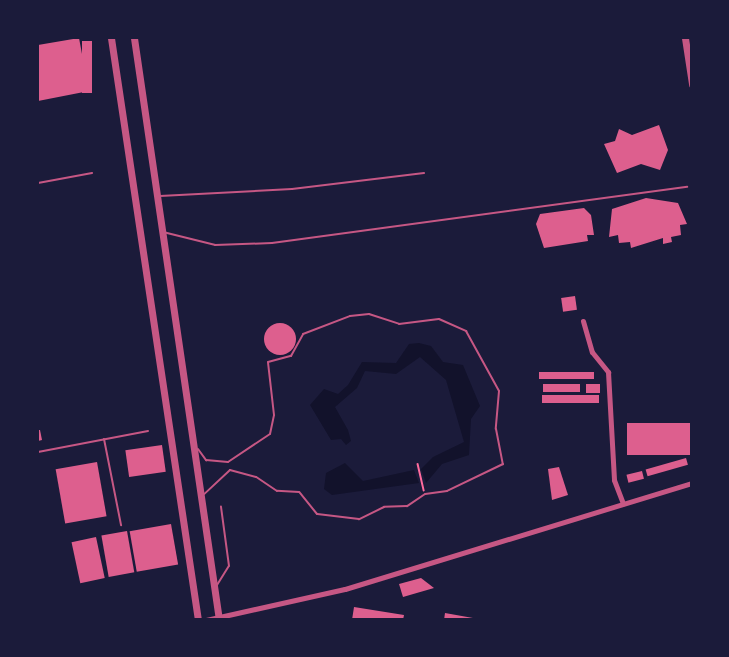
<!DOCTYPE html>
<html>
<head>
<meta charset="utf-8">
<style>
  body { margin:0 }
  #map { position:relative; width:729px; height:657px; overflow:hidden; background:#1b1b3a; font-family:"DejaVu Sans",sans-serif }
  div>[style] { position:absolute }
  .water>* { inset:0; background:#12122b }
  .building>* { inset:0; background:#dd5f8e; transform-origin:0 0 }
  .round { border-radius:50% }
  .path>* { height:1.5px; margin:-0.75px; padding:0 0.75px; transform-origin:0.75px; border-radius:0.75px; background:#ff6b9d }
  .service>* { height:2px; margin:-1px; padding:0 1px; transform-origin:1px; border-radius:1px; background:#c65784 }
  .minor>* { height:5px; margin:-2.5px; padding:0 2.5px; transform-origin:2.5px; border-radius:2.5px; background:#c65784 }
  .tertiary>* { height:7px; margin:-3.5px; padding:0 3.5px; transform-origin:3.5px; border-radius:3.5px; background:#c65784 }
  span { translate:-50% -50%; white-space:nowrap; text-align:center; line-height:1.15; -webkit-text-stroke:5px #1b1b3a; paint-order:stroke }
  .frame { position:absolute; inset:0; border:39px solid #1b1b3a; pointer-events:none }
</style>
</head>
<body>
<div id="map">
  <div class="water">
    <i style="clip-path:polygon(419px 343px,431px 346px,443px 362px,463px 365px,480px 406px,471px 419px,469px 455px,442px 464px,426px 483px,421px 469px,433px 457px,464px 442px,446px 380px,420px 357px,396px 374px,365px 371px,357px 388px,335px 407px,348px 430px,351px 441px,346px 445px,341px 439px,331px 440px,310px 405px,324px 389px,338px 394px,348px 385px,362px 362px,396px 363px,409px 344px)"></i>
    <i style="clip-path:polygon(345px 463px,363px 481px,414px 470px,419px 483px,332px 495px,324px 489px,326px 473px)"></i>
  </div>
  <div class="building">
    <i style="clip-path:polygon(79px 38px,89px 91px,38px 101px,38px 45px)"></i>
    <i style="left:82px;top:41px;width:10px;height:52px"></i>
    <i style="clip-path:polygon(659px 125px,668px 150px,660px 170px,641px 164px,617px 173px,604px 144px,615px 141px,619px 129px,632px 135px)"></i>
    <i style="clip-path:polygon(646px 198px,678px 203px,687px 224px,680px 225px,681px 235px,671px 237px,672px 242px,663px 244px,663px 238px,631px 248px,630px 242px,619px 243px,618px 235px,609px 237px,612px 209px)"></i>
    <i style="clip-path:polygon(584px 208px,591px 215px,594px 235px,587px 235px,588px 241px,544px 248px,536px 224px,540px 214px)"></i>
    <i style="left:575px;top:296px;width:14px;height:14px;rotate:82deg"></i>
    <i class="round" style="left:264px;top:323px;width:32px;height:32px"></i>
    <i style="left:594px;top:372px;width:7px;height:55px;rotate:90deg"></i>
    <i style="left:543px;top:384px;width:37px;height:8px"></i>
    <i style="left:586px;top:384px;width:14px;height:9px"></i>
    <i style="left:542px;top:395px;width:57px;height:8px"></i>
    <i style="left:692px;top:423px;width:32px;height:65px;rotate:90deg"></i>
    <i style="clip-path:polygon(38px 430px,40px 430px,42px 440px,38px 441px)"></i>
    <i style="left:162px;top:445px;width:27px;height:37px;rotate:82deg"></i>
    <i style="left:686px;top:458px;width:7px;height:42px;rotate:74deg"></i>
    <i style="left:97px;top:462px;width:55px;height:42px;rotate:80deg"></i>
    <i style="clip-path:polygon(559px 467px,568px 495px,552px 500px,548px 469px)"></i>
    <i style="left:642px;top:471px;width:8px;height:16px;rotate:76deg"></i>
    <i style="left:171px;top:524px;width:41px;height:42px;rotate:80deg"></i>
    <i style="left:127px;top:531px;width:42px;height:26px;rotate:80deg"></i>
    <i style="left:96px;top:537px;width:42px;height:25px;rotate:78deg"></i>
    <i style="clip-path:polygon(421px 578px,434px 588px,403px 597px,399px 584px)"></i>
    <i style="clip-path:polygon(354px 607px,404px 615px,403px 620px,352px 620px)"></i>
    <i style="clip-path:polygon(445px 613px,473px 618px,473px 620px,444px 620px)"></i>
  </div>
  <div class="path">
    <i style="left:418px;top:464px;width:27px;rotate:77deg"></i>
  </div>
  <div class="service">
    <i style="left:38px;top:183px;width:55px;rotate:-10.5deg"></i>
    <i style="left:160px;top:196px;width:132px;rotate:-3deg"></i>
    <i style="left:292px;top:189px;width:133px;rotate:-6.9deg"></i>
    <i style="left:163px;top:232px;width:54px;rotate:14deg"></i>
    <i style="left:215px;top:245px;width:57px;rotate:-2deg"></i>
    <i style="left:272px;top:243px;width:419px;rotate:-7.7deg"></i>
    <i style="left:104px;top:439px;width:88px;rotate:78.8deg"></i>
    <i style="left:198px;top:449px;width:14px;rotate:54deg"></i>
    <i style="left:206px;top:460px;width:22px;rotate:5deg"></i>
    <i style="left:228px;top:462px;width:50px;rotate:-33.7deg"></i>
    <i style="left:270px;top:434px;width:19px;rotate:-78deg"></i>
    <i style="left:274px;top:415px;width:53px;rotate:-96.5deg"></i>
    <i style="left:268px;top:362px;width:24px;rotate:-15deg"></i>
    <i style="left:291px;top:356px;width:25px;rotate:-61deg"></i>
    <i style="left:303px;top:334px;width:50px;rotate:-21deg"></i>
    <i style="left:350px;top:316px;width:19px;rotate:-6deg"></i>
    <i style="left:369px;top:314px;width:32px;rotate:18deg"></i>
    <i style="left:399px;top:324px;width:40px;rotate:-7.1deg"></i>
    <i style="left:439px;top:319px;width:30px;rotate:24deg"></i>
    <i style="left:466px;top:331px;width:68px;rotate:61.2deg"></i>
    <i style="left:499px;top:391px;width:38px;rotate:95deg"></i>
    <i style="left:496px;top:429px;width:36px;rotate:79deg"></i>
    <i style="left:503px;top:464px;width:62px;rotate:154.3deg"></i>
    <i style="left:447px;top:491px;width:22px;rotate:172deg"></i>
    <i style="left:425px;top:494px;width:22px;rotate:146deg"></i>
    <i style="left:407px;top:506px;width:23px;rotate:178deg"></i>
    <i style="left:384px;top:507px;width:28px;rotate:154deg"></i>
    <i style="left:359px;top:519px;width:42px;rotate:-173.2deg"></i>
    <i style="left:317px;top:514px;width:28px;rotate:-129deg"></i>
    <i style="left:299px;top:492px;width:22px;rotate:-177deg"></i>
    <i style="left:277px;top:491px;width:25px;rotate:-146deg"></i>
    <i style="left:256px;top:477px;width:27px;rotate:-165deg"></i>
    <i style="left:230px;top:470px;width:35px;rotate:137deg"></i>
    <i style="left:38px;top:452px;width:112px;rotate:-10.8deg"></i>
    <i style="left:217px;top:585px;width:22px;rotate:-58deg"></i>
    <i style="left:229px;top:566px;width:60px;rotate:-97.7deg"></i>
  </div>
  <div class="minor">
    <i style="left:583px;top:321px;width:32px;rotate:74deg"></i>
    <i style="left:592px;top:352px;width:26px;rotate:51deg"></i>
    <i style="left:608px;top:372px;width:108px;rotate:86.8deg"></i>
    <i style="left:614px;top:480px;width:25px;rotate:69deg"></i>
    <i style="left:206px;top:620px;width:142px;rotate:-12.6deg"></i>
    <i style="left:345px;top:589px;width:363px;rotate:-17deg"></i>
  </div>
  <div class="tertiary">
    <i style="left:111px;top:38px;width:588px;rotate:81.5deg"></i>
    <i style="left:134px;top:38px;width:588px;rotate:81.69deg"></i>
    <i style="left:685px;top:38px;width:47px;rotate:81.3deg"></i>
  </div>
  <div class="frame"></div>
</div>
</body>
</html>
